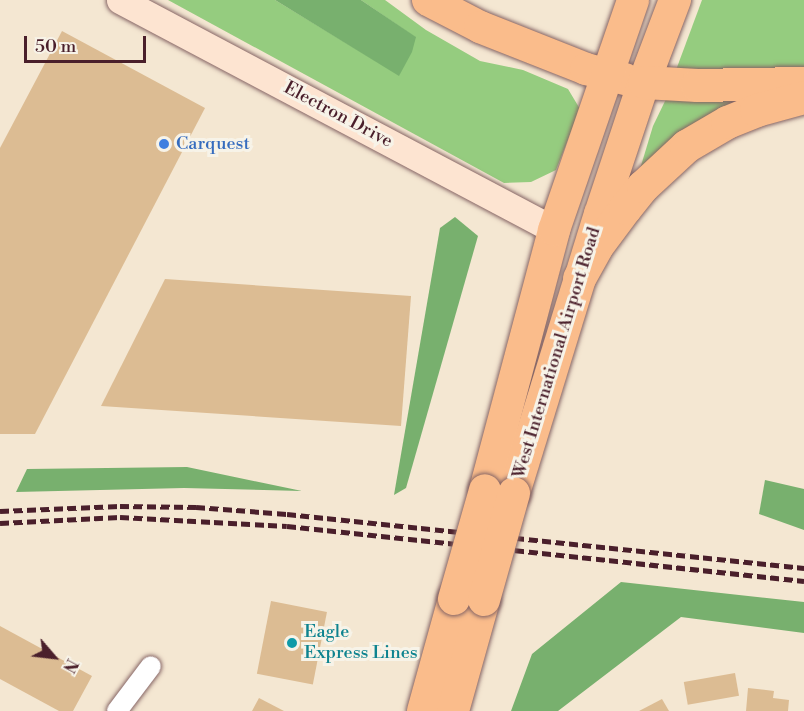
<!DOCTYPE html>
<html>
<head>
<meta charset="utf-8">
<style>
  body { margin:0 }
  #map { position:relative; width:804px; height:711px; overflow:hidden; background:#f4e7d2; font-family:"Libre Bodoni",serif }
  div>[style] { position:absolute }
  .green>* { inset:0; background:#95cc7f }
  .forest>* { inset:0; background:#78b06e }
  .building>* { inset:0; background:#dcbc93; transform-origin:0 0 }
  .roads { filter:drop-shadow(0 0 2px #866565) drop-shadow(0 0 2px #866565) }
  .street>* { height:20px; margin:-10px; padding:0 10px; transform-origin:10px; border-radius:10px; background:#fff }
  .secondary>* { height:27px; margin:-13.5px; padding:0 13.5px; transform-origin:13.5px; border-radius:13.5px; background:#fde4d1 }
  .primary>* { height:32px; margin:-16px; padding:0 16px; transform-origin:16px; border-radius:16px; background:#fabc8b }
  .highway>* { height:33px; margin:-16.5px; padding:0 16.5px; transform-origin:16.5px; border-radius:16.5px; background:#fabc8b }
  .rail>* { height:4.5px; margin-top:-2.25px; transform-origin:0; background:repeating-linear-gradient(90deg,#4a1f2b 0 9px,transparent 0 13.5px) }
  .bridges { filter:drop-shadow(0 0 2px #866565) drop-shadow(0 0 2px #866565) }
  .primary-bridge>* { height:32px; margin:-16px; padding:0 16px; transform-origin:16px; border-radius:16px; background:#fabc8b }
  .dots>* { width:16px; height:16px; translate:-50% -50%; box-sizing:border-box; border:3px solid #f7f3e8; border-radius:50% }
  span { translate:-50% -50%; white-space:nowrap; text-align:center; line-height:1.15; -webkit-text-stroke:6px #f7f3e8; paint-order:stroke }
  .street-label { font-size:18px; color:#4a1f2b }
  .shop-label { font-size:18px; color:#366cbe }
  .left { translate:0 -50%; text-align:left }
  .culture-label { font-size:18px; color:#0d838f }
  .north { position:absolute; left:24px; top:627px; width:60px; height:60px; -webkit-text-stroke:4px #f7f3e8; paint-order:stroke; rotate:118deg; font-size:16px; font-weight:700; line-height:24px; text-align:center; color:#4a1f2b }
  .north::after { content:''; display:block; margin:auto; width:21px; height:27px; background:#4a1f2b; clip-path:polygon(50% 0,100% 100%,50% 72%,0 100%) }
  .scale { position:absolute; left:24px; top:36px; width:122px; height:27px; box-sizing:border-box; border:3px solid #4a1f2b; border-top:0; padding-left:8px; font-size:18px; line-height:21px; white-space:nowrap; color:#4a1f2b; -webkit-text-stroke:4px #f7f3e8; paint-order:stroke }
</style>
</head>
<body>
<div id="map">
  <div class="green">
    <i style="clip-path:polygon(168px 0,275px 0,399px 75px,415px 37px,361px 0,385px 0,426px 30px,480px 61px,523px 70px,568px 89px,580px 109px,556px 170px,531px 182px,504px 183px)"></i>
    <i style="clip-path:polygon(702px 0,804px 0,804px 76px,676px 70px)"></i>
    <i style="clip-path:polygon(766px 96px,640px 169px,653px 126px,667px 97px)"></i>
  </div>
  <div class="forest">
    <i style="clip-path:polygon(275px 0,361px 0,416px 37px,412px 52px,399px 76px)"></i>
    <i style="clip-path:polygon(455px 217px,478px 236px,406px 488px,394px 495px,440px 228px)"></i>
    <i style="clip-path:polygon(187px 467px,302px 491px,184px 488px,16px 492px,27px 469px)"></i>
    <i style="clip-path:polygon(765px 480px,804px 489px,804px 530px,759px 514px)"></i>
    <i style="clip-path:polygon(621px 582px,804px 602px,804px 633px,681px 617px,558px 711px,511px 711px,532px 654px)"></i>
  </div>
  <div class="building">
    <i style="clip-path:polygon(62px 31px,205px 108px,35px 434px,0 434px,0 148px)"></i>
    <i style="clip-path:polygon(165px 279px,411px 296px,401px 426px,101px 406px)"></i>
    <i style="left:271px;top:601px;width:57px;height:74px;rotate:11deg"></i>
    <i style="clip-path:polygon(0 626px,92px 676px,73px 711px,59px 711px,0 679px)"></i>
    <i style="left:735px;top:673px;width:23px;height:52px;rotate:80deg"></i>
    <i style="clip-path:polygon(748px 688px,774px 691px,773px 698px,789px 700px,788px 711px,746px 711px)"></i>
    <i style="clip-path:polygon(259px 698px,284px 711px,252px 711px)"></i>
    <i style="clip-path:polygon(662px 699px,669px 711px,639px 711px)"></i>
  </div>
  <div class="roads">
    <div class="street">
      <i style="left:117px;top:711px;width:56px;rotate:-52.9deg"></i>
    </div>
    <div class="secondary">
      <i style="left:120px;top:0;width:491px;rotate:27.9deg"></i>
    </div>
    <div class="primary">
      <i style="left:428px;top:0;width:59px;rotate:27.4deg"></i>
      <i style="left:480px;top:27px;width:114px;rotate:21.6deg"></i>
      <i style="left:586px;top:69px;width:40px;rotate:14.4deg"></i>
      <i style="left:485px;top:490px;width:269px;rotate:-75.1deg"></i>
      <i style="left:554px;top:230px;width:243px;rotate:-71deg"></i>
      <i style="left:514px;top:493px;width:292px;rotate:-72.9deg"></i>
      <i style="left:600px;top:214px;width:139px;rotate:-71.6deg"></i>
      <i style="left:644px;top:82px;width:88px;rotate:-69.3deg"></i>
      <i style="left:423px;top:711px;width:116px;rotate:-74.5deg"></i>
      <i style="left:453px;top:711px;width:115px;rotate:-74.4deg"></i>
    </div>
    <div class="highway">
      <i style="left:644px;top:82px;width:53px;rotate:3.2deg"></i>
      <i style="left:697px;top:85px;width:107px;rotate:-1.1deg"></i>
      <i style="left:579px;top:278px;width:35px;rotate:-61deg"></i>
      <i style="left:596px;top:247px;width:49px;rotate:-53.4deg"></i>
      <i style="left:625px;top:208px;width:28px;rotate:-51deg"></i>
      <i style="left:643px;top:186px;width:59px;rotate:-42.9deg"></i>
      <i style="left:686px;top:146px;width:48px;rotate:-30.3deg"></i>
      <i style="left:727px;top:122px;width:31px;rotate:-22deg"></i>
      <i style="left:756px;top:110px;width:50px;rotate:-15.2deg"></i>
    </div>
  </div>
  <div class="rail">
    <i style="left:0;top:511px;width:120px;rotate:-2.4deg"></i>
    <i style="left:120px;top:506px;width:76px;rotate:0.8deg"></i>
    <i style="left:196px;top:507px;width:91px;rotate:4.4deg"></i>
    <i style="left:287px;top:514px;width:520px;rotate:5.96deg"></i>
    <i style="left:0;top:523px;width:120px;rotate:-2.9deg"></i>
    <i style="left:120px;top:517px;width:167px;rotate:3.1deg"></i>
    <i style="left:287px;top:526px;width:520px;rotate:6.07deg"></i>
  </div>
  <div class="bridges">
    <div class="primary-bridge">
      <i style="left:454px;top:599px;width:113px;rotate:-74.1deg"></i>
      <i style="left:484px;top:600px;width:111px;rotate:-74.3deg"></i>
    </div>
  </div>
  <div class="dots">
    <i style="left:164px;top:144px;background:#3f7fe0"></i>
    <i style="left:292px;top:643px;background:#0f9aa8"></i>
  </div>
  <div class="street-label">
    <span style="left:338px;top:115px;rotate:28deg">Electron Drive</span>
    <span style="left:557px;top:353px;rotate:-73deg">West International Airport Road</span>
  </div>
  <div class="shop-label">
    <span class="left" style="left:176px;top:144px">Carquest</span>
  </div>
  <div class="culture-label">
    <span class="left" style="left:304px;top:643px">Eagle<br>Express Lines</span>
  </div>
  <div class="north">N</div>
  <div class="scale">50 m</div>
</div>
</body>
</html>
